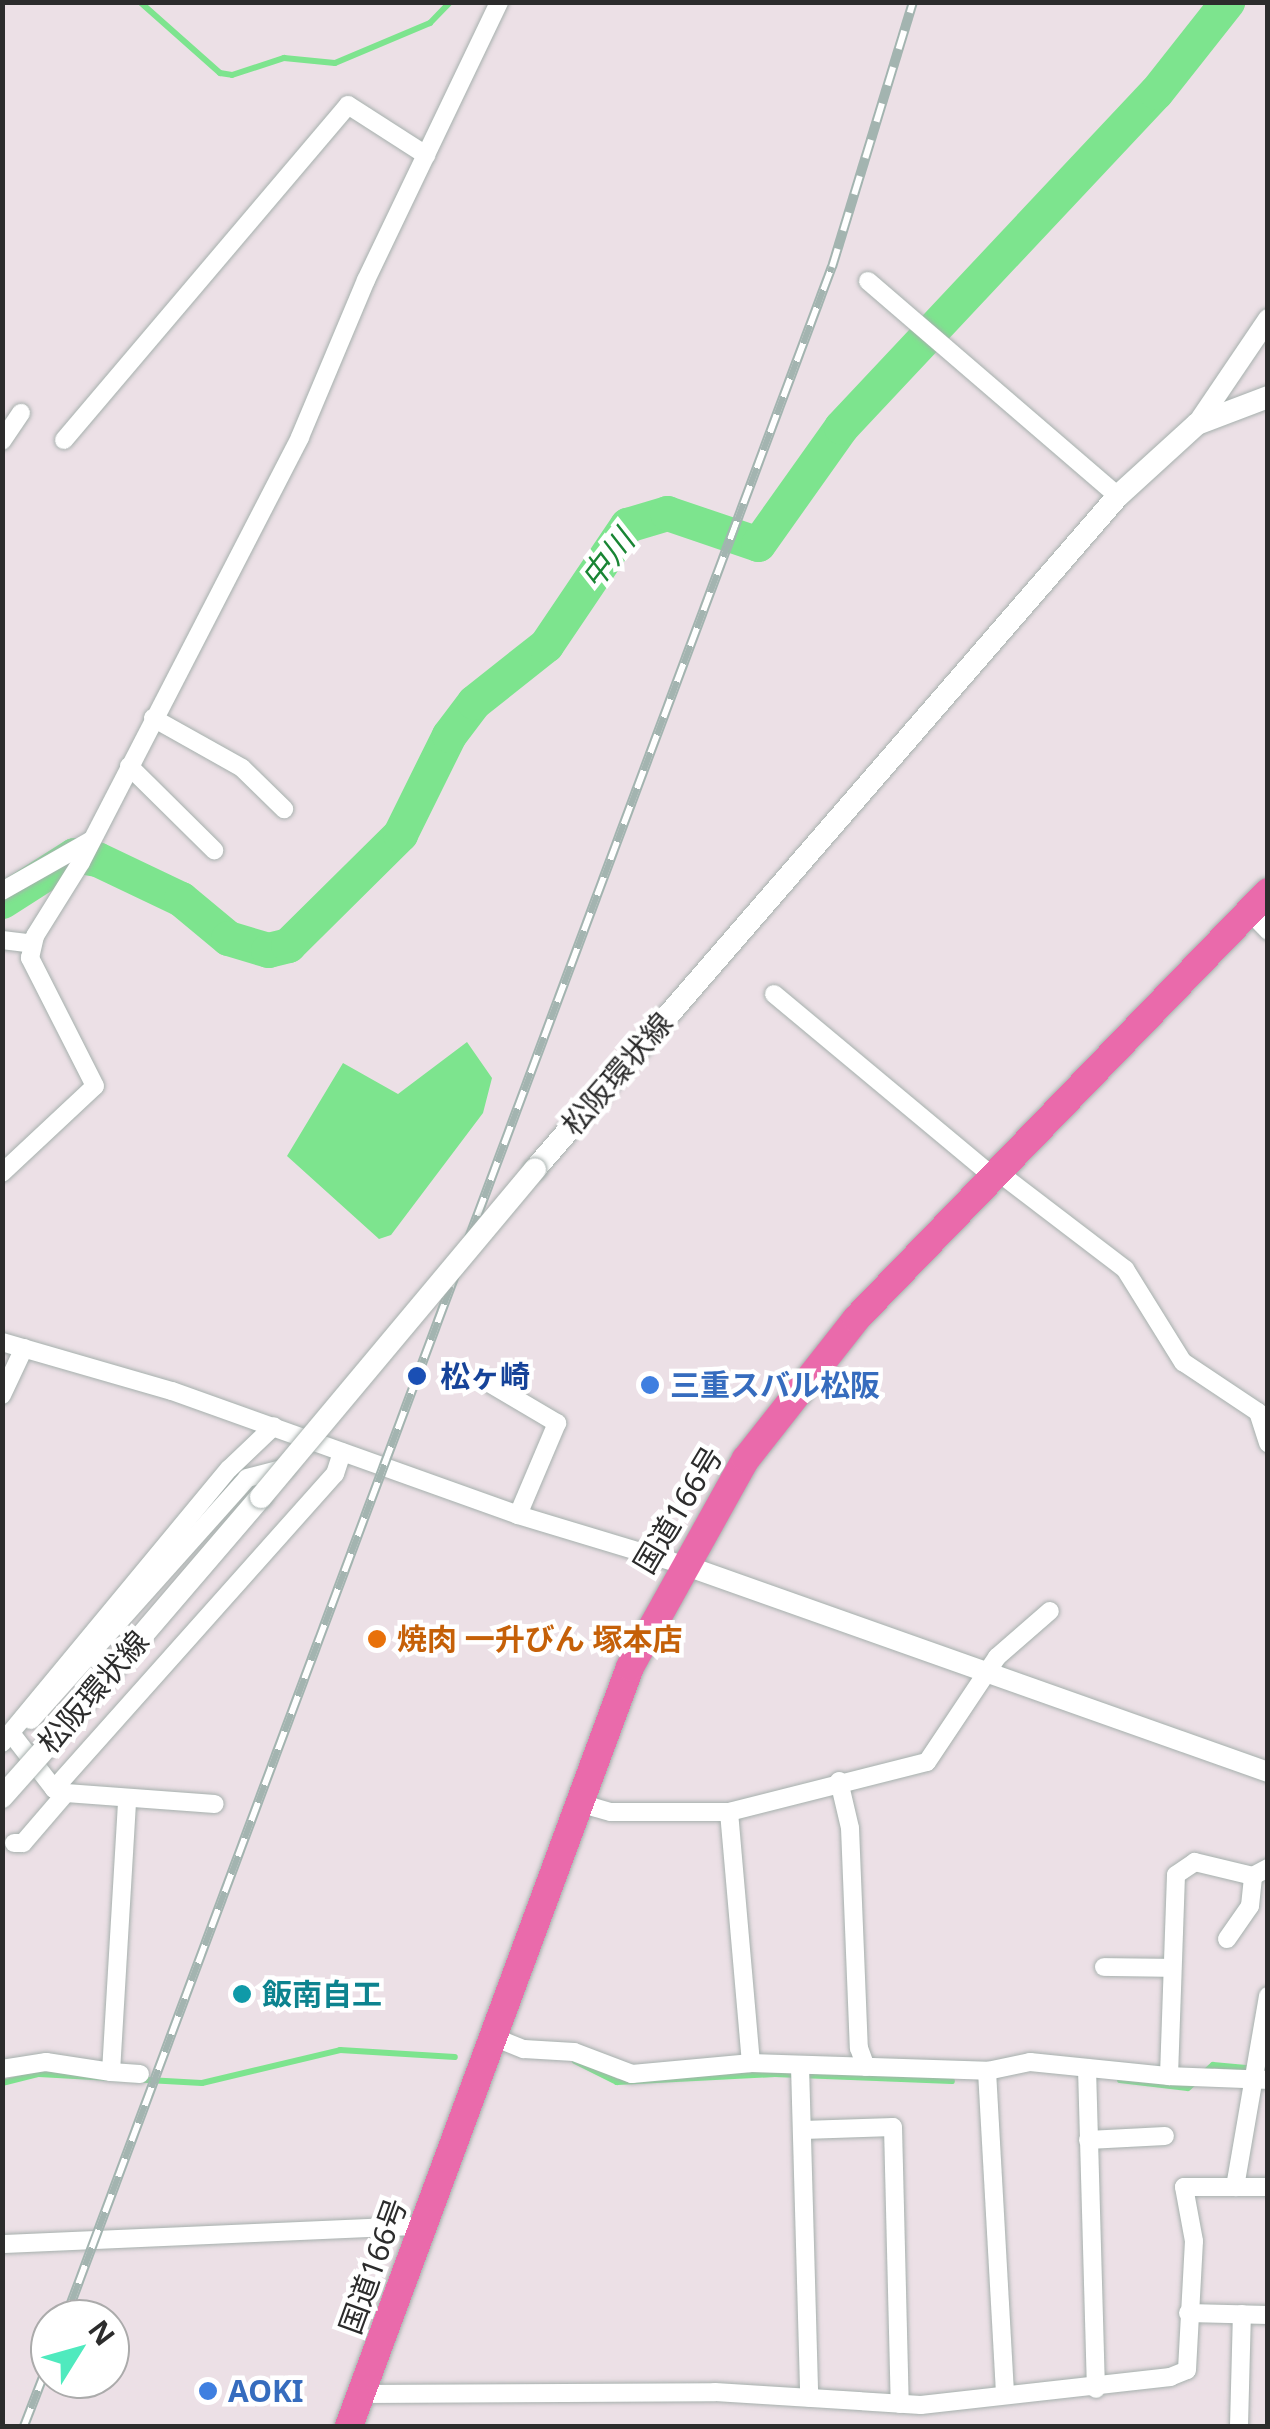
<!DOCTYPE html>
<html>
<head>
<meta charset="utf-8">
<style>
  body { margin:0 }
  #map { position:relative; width:1270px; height:2429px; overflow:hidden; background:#ece0e6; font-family:"Noto Sans","Noto Sans JP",sans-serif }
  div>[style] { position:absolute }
  .water>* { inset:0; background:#7de48e }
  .stream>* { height:6px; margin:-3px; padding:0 3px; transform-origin:3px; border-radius:3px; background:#7de48e }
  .river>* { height:35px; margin:-17.5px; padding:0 17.5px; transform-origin:17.5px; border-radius:17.5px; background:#7de48e }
  .roads { filter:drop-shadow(0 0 2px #a6b0ad) drop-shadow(0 0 2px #a6b0ad) }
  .minor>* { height:18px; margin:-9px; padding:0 9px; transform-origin:9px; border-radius:9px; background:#fff }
  .tertiary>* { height:20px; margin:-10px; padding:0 10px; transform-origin:10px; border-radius:10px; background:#fff }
  .secondary>* { height:22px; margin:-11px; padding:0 11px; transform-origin:11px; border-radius:11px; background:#fff }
  .trunk>* { height:28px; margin:-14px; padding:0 14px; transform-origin:14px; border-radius:14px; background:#ea6aab }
  .rail>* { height:10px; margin-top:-5px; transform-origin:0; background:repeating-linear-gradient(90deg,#fff 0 19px,#a3b4b0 0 38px); box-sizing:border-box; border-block:2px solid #a3b4b0 }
  .bridges { filter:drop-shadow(0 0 2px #a6b0ad) drop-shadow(0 0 2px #a6b0ad) }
  .secondary-bridge>* { height:22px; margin:-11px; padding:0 11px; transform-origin:11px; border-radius:11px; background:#fff }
  .dots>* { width:28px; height:28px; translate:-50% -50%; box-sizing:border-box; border:5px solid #fff; border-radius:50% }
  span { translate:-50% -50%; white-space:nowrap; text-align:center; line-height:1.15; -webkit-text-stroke:9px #fff; paint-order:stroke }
  .street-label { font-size:30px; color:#2c2c2c }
  .transit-label { font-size:30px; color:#164399; font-weight:700 }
  .left { translate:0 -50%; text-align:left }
  .shop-label { font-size:30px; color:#366cbe; font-weight:700 }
  .food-label { font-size:30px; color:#c56008; font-weight:700 }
  .culture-label { font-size:30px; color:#0d838f; font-weight:700 }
  .water-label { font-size:32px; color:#198534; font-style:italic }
  .frame { position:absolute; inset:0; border:5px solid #2c2c2c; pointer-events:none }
  .north { position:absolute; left:30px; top:2299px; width:100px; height:100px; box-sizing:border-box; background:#fff; border:2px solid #ababab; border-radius:50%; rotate:53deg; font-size:28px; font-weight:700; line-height:40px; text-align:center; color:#2c2c2c }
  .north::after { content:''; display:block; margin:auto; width:35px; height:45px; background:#4feabe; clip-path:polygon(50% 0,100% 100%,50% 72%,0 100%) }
</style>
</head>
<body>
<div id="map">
  <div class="water">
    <i style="clip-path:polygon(467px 1042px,492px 1078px,483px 1113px,391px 1235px,379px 1239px,287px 1156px,343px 1063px,398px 1094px)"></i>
  </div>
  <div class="stream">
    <i style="left:140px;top:2px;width:107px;rotate:41.6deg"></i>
    <i style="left:220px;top:73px;width:12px;rotate:9deg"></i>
    <i style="left:232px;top:75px;width:55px;rotate:-18.1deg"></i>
    <i style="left:284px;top:58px;width:51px;rotate:5.6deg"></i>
    <i style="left:335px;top:63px;width:103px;rotate:-22.8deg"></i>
    <i style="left:430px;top:23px;width:29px;rotate:-46deg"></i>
    <i style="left:575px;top:2061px;width:47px;rotate:26.6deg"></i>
    <i style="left:617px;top:2082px;width:158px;rotate:-2.9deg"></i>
    <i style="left:775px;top:2074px;width:177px;rotate:2.3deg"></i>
    <i style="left:1204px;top:2073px;width:12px;rotate:-42deg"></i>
    <i style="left:1213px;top:2065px;width:55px;rotate:5.2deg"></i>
    <i style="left:1120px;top:2080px;width:68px;rotate:6.7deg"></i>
    <i style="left:1188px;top:2088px;width:9px;rotate:-41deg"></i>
    <i style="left:2px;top:2083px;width:38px;rotate:-14deg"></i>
    <i style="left:39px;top:2074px;width:163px;rotate:3.2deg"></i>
    <i style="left:202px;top:2083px;width:142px;rotate:-13.4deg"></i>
    <i style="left:340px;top:2050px;width:115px;rotate:3.5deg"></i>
  </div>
  <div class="river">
    <i style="left:2px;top:901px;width:85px;rotate:-32.6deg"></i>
    <i style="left:74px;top:855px;width:23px;rotate:10deg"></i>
    <i style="left:97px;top:859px;width:93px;rotate:25.5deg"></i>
    <i style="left:181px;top:899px;width:61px;rotate:39.7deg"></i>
    <i style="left:228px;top:938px;width:42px;rotate:16.7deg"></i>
    <i style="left:268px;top:950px;width:21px;rotate:-14deg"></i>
    <i style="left:288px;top:945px;width:158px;rotate:-44.7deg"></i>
    <i style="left:400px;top:834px;width:110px;rotate:-63.7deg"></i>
    <i style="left:449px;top:735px;width:41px;rotate:-52.9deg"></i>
    <i style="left:474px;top:702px;width:92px;rotate:-38.4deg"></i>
    <i style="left:546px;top:645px;width:145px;rotate:-56deg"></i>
    <i style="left:627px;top:525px;width:42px;rotate:-16.7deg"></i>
    <i style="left:667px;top:513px;width:96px;rotate:18.8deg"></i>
    <i style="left:758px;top:544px;width:143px;rotate:-54.6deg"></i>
    <i style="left:841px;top:427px;width:460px;rotate:-46.8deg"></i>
    <i style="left:1156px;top:92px;width:115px;rotate:-51.7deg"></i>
  </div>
  <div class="roads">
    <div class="minor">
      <i style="left:868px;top:281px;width:330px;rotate:40.7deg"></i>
      <i style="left:64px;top:440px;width:439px;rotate:-49.7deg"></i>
      <i style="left:348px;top:105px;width:93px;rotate:32.7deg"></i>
      <i style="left:2px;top:441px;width:34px;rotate:-56deg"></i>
      <i style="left:153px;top:718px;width:102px;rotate:29.3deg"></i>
      <i style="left:242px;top:768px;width:59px;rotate:44.3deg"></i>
      <i style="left:129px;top:766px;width:120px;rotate:44.7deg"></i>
      <i style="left:2px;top:891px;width:101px;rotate:-29.6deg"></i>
      <i style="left:1249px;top:911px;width:28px;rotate:46deg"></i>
      <i style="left:2px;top:940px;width:31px;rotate:7deg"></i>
      <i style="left:774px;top:994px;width:286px;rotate:39.8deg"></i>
      <i style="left:998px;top:1172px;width:160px;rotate:37.4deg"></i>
      <i style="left:1125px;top:1269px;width:110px;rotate:58.1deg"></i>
      <i style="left:1183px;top:1362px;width:90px;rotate:33.7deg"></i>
      <i style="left:1258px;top:1412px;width:33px;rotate:72deg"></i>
      <i style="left:2px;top:1173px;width:127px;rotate:-43.1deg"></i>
      <i style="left:95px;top:1086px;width:144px;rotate:-116.9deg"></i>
      <i style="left:30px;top:958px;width:23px;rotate:-77deg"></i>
      <i style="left:35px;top:936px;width:87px;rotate:-58.1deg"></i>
      <i style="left:81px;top:862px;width:478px;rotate:-62.7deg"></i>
      <i style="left:300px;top:437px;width:170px;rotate:-67.2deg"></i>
      <i style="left:366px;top:280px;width:308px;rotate:-64.4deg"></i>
      <i style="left:2px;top:1342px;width:177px;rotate:16.1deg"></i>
      <i style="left:172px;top:1391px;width:368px;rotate:19.7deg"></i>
      <i style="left:518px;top:1515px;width:173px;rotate:16.8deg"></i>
      <i style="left:484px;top:1380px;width:85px;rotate:30.5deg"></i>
      <i style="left:557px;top:1423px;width:100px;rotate:113deg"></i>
      <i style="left:2px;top:1395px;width:52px;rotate:-64.9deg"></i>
      <i style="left:31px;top:1720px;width:324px;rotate:-48.2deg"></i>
      <i style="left:247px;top:1478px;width:40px;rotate:-14.4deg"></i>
      <i style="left:14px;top:1737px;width:66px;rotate:52.4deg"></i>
      <i style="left:54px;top:1789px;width:13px;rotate:18deg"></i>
      <i style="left:66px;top:1793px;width:149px;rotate:4.2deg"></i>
      <i style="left:2px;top:1743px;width:356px;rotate:-50.4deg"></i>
      <i style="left:229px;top:1469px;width:62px;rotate:-43.7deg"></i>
      <i style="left:839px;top:1781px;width:48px;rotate:76.8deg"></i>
      <i style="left:850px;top:1828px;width:220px;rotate:87.7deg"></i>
      <i style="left:859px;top:2048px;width:20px;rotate:70deg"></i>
      <i style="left:54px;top:1789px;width:422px;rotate:-48.3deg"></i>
      <i style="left:335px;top:1474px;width:23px;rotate:-72deg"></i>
      <i style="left:579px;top:1803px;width:33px;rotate:16deg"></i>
      <i style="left:611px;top:1812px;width:118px"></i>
      <i style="left:729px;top:1812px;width:204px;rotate:-14.2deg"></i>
      <i style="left:927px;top:1762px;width:126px;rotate:-56.3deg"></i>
      <i style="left:997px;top:1657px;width:70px;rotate:-41deg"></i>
      <i style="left:729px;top:1812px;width:252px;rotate:85deg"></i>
      <i style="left:14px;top:1843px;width:9px"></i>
      <i style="left:23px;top:1843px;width:66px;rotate:-49.3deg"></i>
      <i style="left:1268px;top:1868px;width:17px;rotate:152deg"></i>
      <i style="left:1253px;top:1876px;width:60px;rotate:-166.4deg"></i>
      <i style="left:1195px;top:1862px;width:23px;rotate:146deg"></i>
      <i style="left:1176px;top:1875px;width:201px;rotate:92deg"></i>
      <i style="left:1169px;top:2076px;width:99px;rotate:2.3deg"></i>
      <i style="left:1227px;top:1939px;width:40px;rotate:-55.1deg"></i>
      <i style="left:1250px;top:1906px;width:30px;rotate:-84deg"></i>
      <i style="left:1104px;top:1967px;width:68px;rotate:0.8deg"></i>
      <i style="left:491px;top:2036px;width:35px;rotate:22deg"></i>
      <i style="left:524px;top:2049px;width:50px;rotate:3.4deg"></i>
      <i style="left:574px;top:2052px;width:62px;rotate:20.8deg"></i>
      <i style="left:632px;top:2074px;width:120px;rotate:-5.3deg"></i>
      <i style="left:751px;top:2063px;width:236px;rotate:1.9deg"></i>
      <i style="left:987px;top:2071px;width:44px;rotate:-11.8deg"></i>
      <i style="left:1030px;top:2062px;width:140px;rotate:5.8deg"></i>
      <i style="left:800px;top:2066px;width:332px;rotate:88.4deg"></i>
      <i style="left:1087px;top:2068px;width:321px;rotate:88.4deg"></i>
      <i style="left:2px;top:2069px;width:45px;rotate:-9deg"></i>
      <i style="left:46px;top:2062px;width:66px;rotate:8.7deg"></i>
      <i style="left:111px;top:2072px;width:272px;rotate:-86.6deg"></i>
      <i style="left:987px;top:2071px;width:322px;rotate:86.8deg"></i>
      <i style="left:111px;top:2072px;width:29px;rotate:4deg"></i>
      <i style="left:803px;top:2130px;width:90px;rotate:-1.9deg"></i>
      <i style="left:893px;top:2127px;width:277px;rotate:88.6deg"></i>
      <i style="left:1088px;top:2140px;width:77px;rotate:-3deg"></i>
      <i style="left:1235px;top:2187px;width:194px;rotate:-80.2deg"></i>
      <i style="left:2px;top:2244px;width:420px;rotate:-2.5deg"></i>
      <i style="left:1188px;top:2313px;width:80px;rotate:1.4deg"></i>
      <i style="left:361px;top:2394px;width:354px;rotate:-0.3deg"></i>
      <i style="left:715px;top:2392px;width:206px;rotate:3.6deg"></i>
      <i style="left:921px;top:2405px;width:251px;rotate:-6.4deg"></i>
      <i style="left:1170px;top:2377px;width:18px;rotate:-22deg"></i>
      <i style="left:1187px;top:2370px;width:129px;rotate:-86.9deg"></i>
      <i style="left:1194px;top:2241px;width:55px;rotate:-100.5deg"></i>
      <i style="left:1184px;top:2187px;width:84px"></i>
      <i style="left:1239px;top:2426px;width:112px;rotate:-88.5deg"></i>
    </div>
    <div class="tertiary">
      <i style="left:1197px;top:424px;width:127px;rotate:-55.9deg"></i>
      <i style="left:684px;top:1565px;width:620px;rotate:19.52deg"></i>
    </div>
    <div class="secondary">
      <i style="left:535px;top:1169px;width:890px;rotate:-49.1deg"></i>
      <i style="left:1118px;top:496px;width:107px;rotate:-42.3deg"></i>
      <i style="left:1197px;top:424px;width:76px;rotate:-20.8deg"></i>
      <i style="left:49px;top:1744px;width:326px;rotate:-49.4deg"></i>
    </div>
    <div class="trunk">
      <i style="left:349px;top:2426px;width:809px;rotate:-69.68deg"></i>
      <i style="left:630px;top:1667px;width:238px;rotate:-60.9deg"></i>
      <i style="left:746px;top:1459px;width:178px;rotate:-51.8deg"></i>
      <i style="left:856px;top:1319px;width:593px;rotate:-46.02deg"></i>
    </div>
  </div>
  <div class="rail">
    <i style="left:65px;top:2319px;width:2191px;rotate:-69.51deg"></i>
    <i style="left:832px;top:267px;width:277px;rotate:-73deg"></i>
    <i style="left:24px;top:2426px;width:72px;rotate:-68.8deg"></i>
  </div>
  <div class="bridges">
    <div class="secondary-bridge">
      <i style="left:261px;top:1497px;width:427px;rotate:-50.1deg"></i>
      <i style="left:2px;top:1797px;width:71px;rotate:-48.4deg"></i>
    </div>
  </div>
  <div class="dots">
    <i style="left:417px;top:1376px;background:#1a4fb4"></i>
    <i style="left:650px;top:1385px;background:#3f7fe0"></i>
    <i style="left:377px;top:1639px;background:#e8710a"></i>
    <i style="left:242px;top:1994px;background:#0f9aa8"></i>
    <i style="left:208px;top:2391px;background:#3f7fe0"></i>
  </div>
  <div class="street-label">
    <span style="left:617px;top:1074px;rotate:-49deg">松阪環状線</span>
    <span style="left:678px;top:1510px;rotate:-59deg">国道166号</span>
    <span style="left:93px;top:1692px;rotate:-49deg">松阪環状線</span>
    <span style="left:373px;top:2266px;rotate:-70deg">国道166号</span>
  </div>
  <div class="transit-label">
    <span class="left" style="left:440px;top:1376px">松ヶ崎</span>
  </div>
  <div class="shop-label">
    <span class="left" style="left:670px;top:1385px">三重スバル松阪</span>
    <span class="left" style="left:228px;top:2391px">AOKI</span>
  </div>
  <div class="food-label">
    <span class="left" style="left:397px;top:1639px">焼肉 一升びん 塚本店</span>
  </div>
  <div class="culture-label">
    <span class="left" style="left:262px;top:1994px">飯南自工</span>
  </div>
  <div class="water-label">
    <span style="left:607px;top:559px;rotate:-52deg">中川</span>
  </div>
  <div class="frame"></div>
  <div class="north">N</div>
</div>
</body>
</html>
